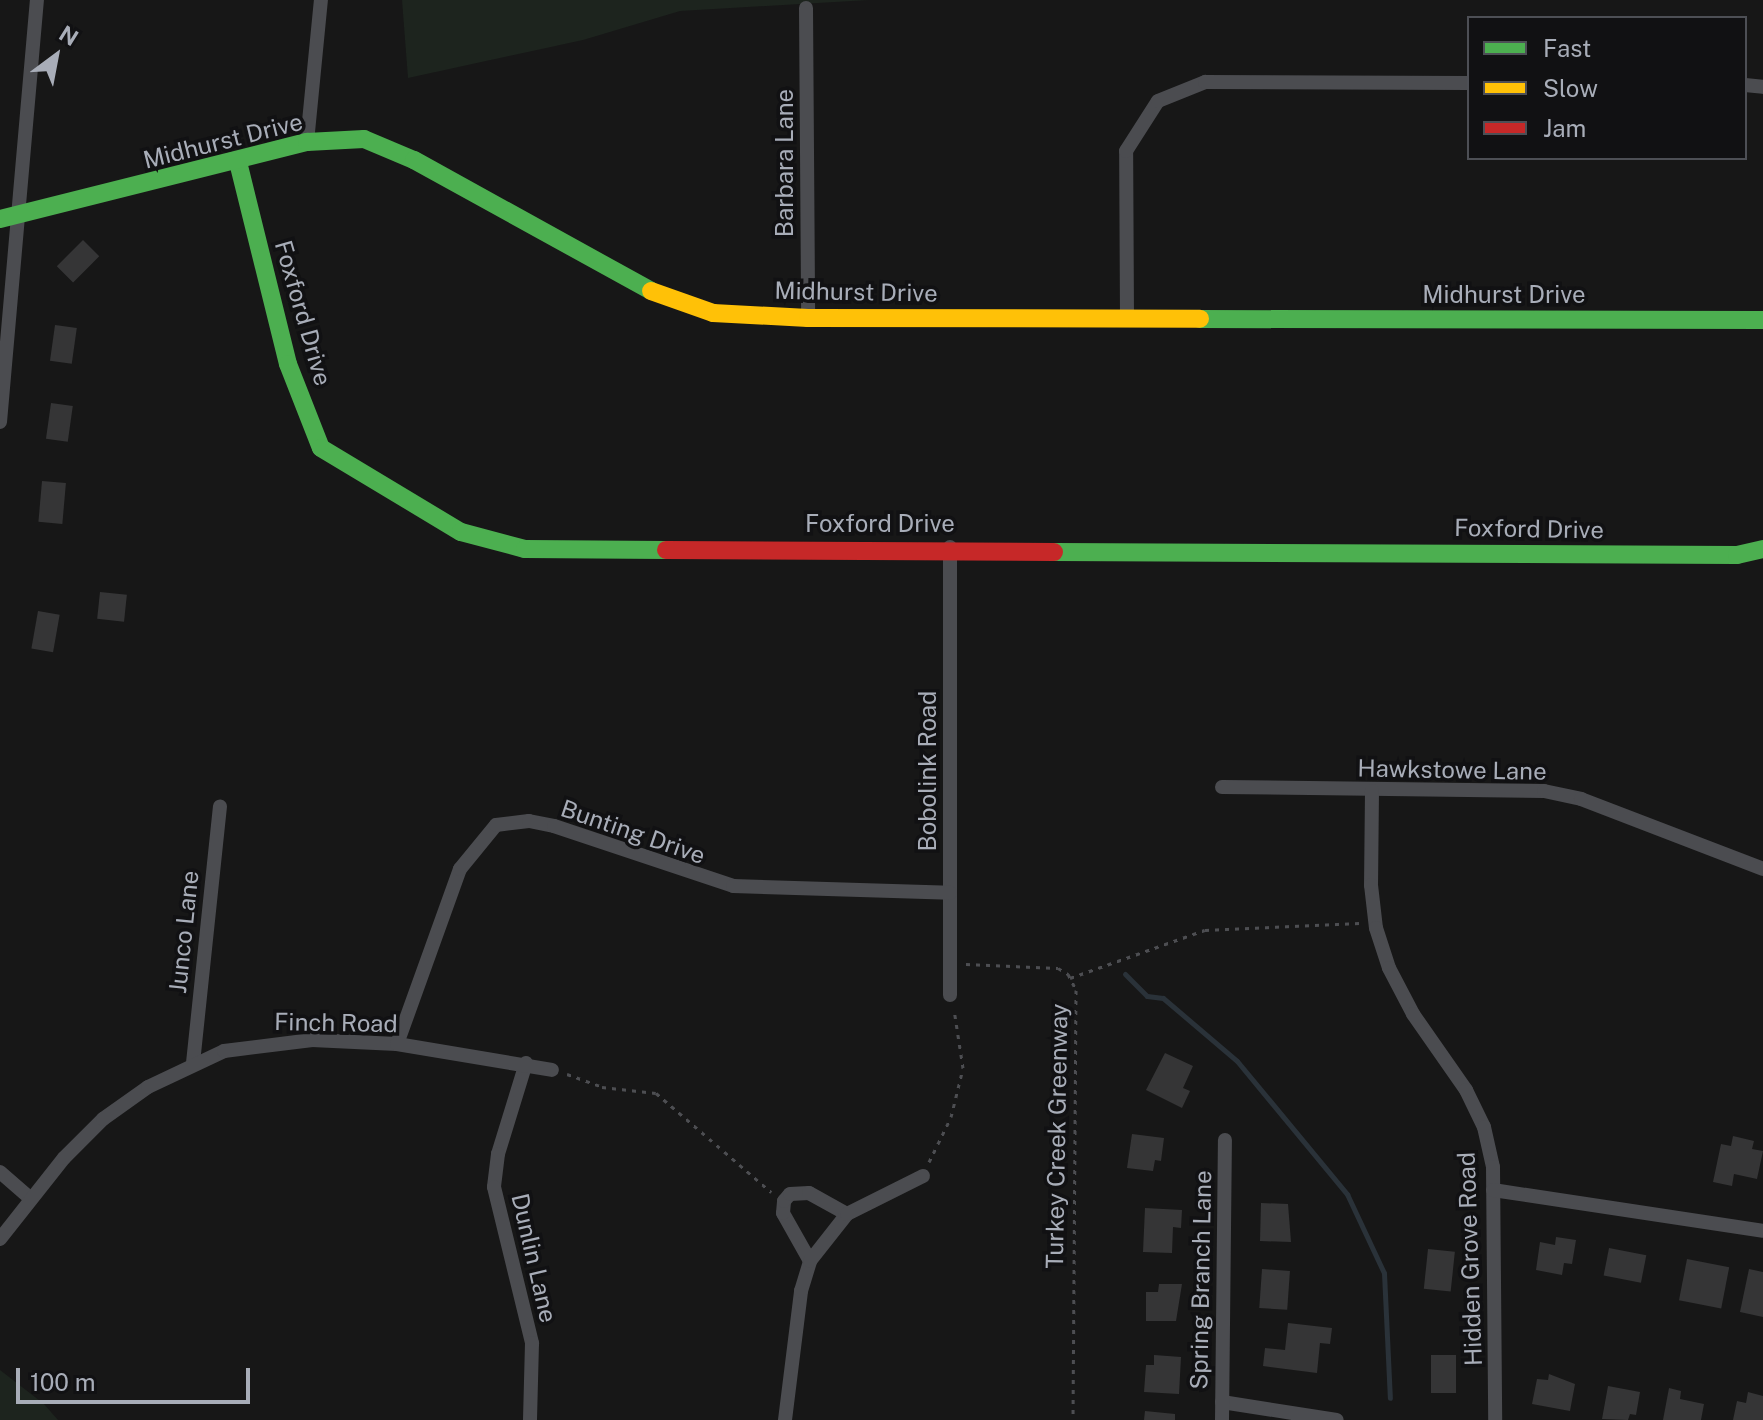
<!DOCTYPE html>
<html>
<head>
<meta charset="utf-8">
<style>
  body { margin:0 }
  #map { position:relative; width:1763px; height:1420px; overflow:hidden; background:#171717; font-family:"Public Sans",sans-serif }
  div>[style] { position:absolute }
  .green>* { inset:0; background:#1d241e }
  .stream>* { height:5px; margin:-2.5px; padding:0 2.5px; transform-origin:2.5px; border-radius:2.5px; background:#2a3239 }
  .building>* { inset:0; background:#353536; transform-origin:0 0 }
  .path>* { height:3px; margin-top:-1.5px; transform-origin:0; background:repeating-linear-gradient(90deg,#4d4e52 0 4px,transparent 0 10px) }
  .street>* { height:14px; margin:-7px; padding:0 7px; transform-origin:7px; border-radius:7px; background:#4b4c50 }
  .fast>* { height:18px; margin:-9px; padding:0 9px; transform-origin:9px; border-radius:9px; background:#4caf50 }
  .slow>* { height:18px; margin:-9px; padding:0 9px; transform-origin:9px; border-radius:9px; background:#ffc107 }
  .jam>* { height:18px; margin:-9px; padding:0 9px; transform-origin:9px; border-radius:9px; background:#c62828 }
  span { translate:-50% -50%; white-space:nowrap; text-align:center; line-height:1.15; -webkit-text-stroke:7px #111113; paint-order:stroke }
  .street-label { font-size:24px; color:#a8adb8 }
  .legend { position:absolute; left:1467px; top:16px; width:280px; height:144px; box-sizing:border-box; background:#111113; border:2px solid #4d4f55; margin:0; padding:10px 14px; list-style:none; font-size:24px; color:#a8adb8 }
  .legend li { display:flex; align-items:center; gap:16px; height:40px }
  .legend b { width:40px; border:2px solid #4d4f55 }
  .north { position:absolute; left:16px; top:16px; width:80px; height:80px; -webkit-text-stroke:6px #111113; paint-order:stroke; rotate:32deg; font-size:22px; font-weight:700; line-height:32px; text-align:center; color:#a8adb8 }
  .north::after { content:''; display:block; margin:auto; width:28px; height:36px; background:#a8adb8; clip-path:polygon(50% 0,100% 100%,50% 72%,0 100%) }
  .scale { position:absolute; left:16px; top:1368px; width:234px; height:36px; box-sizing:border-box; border:4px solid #a8adb8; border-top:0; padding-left:10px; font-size:24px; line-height:28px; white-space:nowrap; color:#a8adb8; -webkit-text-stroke:6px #111113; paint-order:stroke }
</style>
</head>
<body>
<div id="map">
  <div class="green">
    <i style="clip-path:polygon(402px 0,869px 0,680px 11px,583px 40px,408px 78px)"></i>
    <i style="clip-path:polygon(0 1370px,44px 1404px,58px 1420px,0 1420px)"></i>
  </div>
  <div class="stream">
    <i style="left:1125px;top:974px;width:31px;rotate:45deg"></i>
    <i style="left:1147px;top:996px;width:16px;rotate:7deg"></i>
    <i style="left:1163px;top:998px;width:97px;rotate:40.4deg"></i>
    <i style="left:1237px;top:1061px;width:173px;rotate:50.4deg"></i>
    <i style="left:1347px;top:1194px;width:87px;rotate:64.9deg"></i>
    <i style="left:1384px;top:1273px;width:125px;rotate:87.3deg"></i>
  </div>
  <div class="building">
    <i style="left:83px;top:240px;width:23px;height:37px;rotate:45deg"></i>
    <i style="left:55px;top:325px;width:22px;height:36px;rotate:8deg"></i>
    <i style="left:51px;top:403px;width:22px;height:36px;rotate:8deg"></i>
    <i style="left:42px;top:481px;width:24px;height:41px;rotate:5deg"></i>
    <i style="left:100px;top:592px;width:27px;height:27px;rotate:6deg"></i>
    <i style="left:38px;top:611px;width:22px;height:38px;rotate:10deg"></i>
    <i style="clip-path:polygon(1165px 1053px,1193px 1066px,1183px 1088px,1190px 1091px,1182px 1108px,1146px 1090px)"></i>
    <i style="clip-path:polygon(1132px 1134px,1164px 1138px,1161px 1161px,1155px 1160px,1153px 1171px,1127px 1168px)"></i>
    <i style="clip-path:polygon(1733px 1136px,1754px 1141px,1752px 1149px,1763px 1151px,1757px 1179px,1734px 1174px,1732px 1186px,1713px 1182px,1721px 1144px,1731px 1146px)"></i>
    <i style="clip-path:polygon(1261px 1203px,1288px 1204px,1291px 1242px,1260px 1241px)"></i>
    <i style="clip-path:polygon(1145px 1208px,1182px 1210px,1181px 1228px,1173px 1227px,1172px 1253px,1143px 1252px)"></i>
    <i style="clip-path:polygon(1556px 1237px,1576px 1240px,1572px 1264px,1564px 1263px,1562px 1275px,1536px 1270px,1540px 1242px,1555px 1245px)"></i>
    <i style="left:1609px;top:1248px;width:38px;height:28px;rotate:11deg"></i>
    <i style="left:1428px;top:1249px;width:27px;height:40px;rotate:6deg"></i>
    <i style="left:1687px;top:1259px;width:43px;height:42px;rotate:11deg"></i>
    <i style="left:1262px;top:1269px;width:28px;height:39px;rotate:4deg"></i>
    <i style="clip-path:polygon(1749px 1269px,1763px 1272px,1763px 1317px,1740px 1312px)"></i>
    <i style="clip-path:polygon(1159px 1284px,1182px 1284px,1176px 1321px,1146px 1321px,1146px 1292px,1158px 1292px)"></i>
    <i style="clip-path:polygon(1288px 1323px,1332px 1328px,1330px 1344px,1320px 1343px,1317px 1373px,1263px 1366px,1265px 1348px,1285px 1350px)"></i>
    <i style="clip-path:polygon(1154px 1355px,1181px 1357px,1179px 1394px,1144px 1392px,1146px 1365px,1154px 1365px)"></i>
    <i style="left:1431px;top:1355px;width:25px;height:38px"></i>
    <i style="clip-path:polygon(1549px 1374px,1575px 1384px,1570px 1411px,1532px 1404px,1537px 1379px,1548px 1380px)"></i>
    <i style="clip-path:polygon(1608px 1386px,1640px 1392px,1636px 1415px,1630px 1414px,1628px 1420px,1602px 1419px)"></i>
    <i style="clip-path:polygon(1669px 1388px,1681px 1391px,1680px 1399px,1704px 1404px,1701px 1420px,1663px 1420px)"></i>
    <i style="clip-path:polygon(1748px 1392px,1763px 1396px,1763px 1420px,1733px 1420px,1737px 1401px,1746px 1403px)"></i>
    <i style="clip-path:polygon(1145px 1411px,1175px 1414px,1175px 1420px,1144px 1420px)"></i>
  </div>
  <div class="path">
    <i style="left:966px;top:964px;width:92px;rotate:2.5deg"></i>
    <i style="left:1058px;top:968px;width:12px;rotate:31deg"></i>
    <i style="left:1068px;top:974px;width:18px;rotate:63deg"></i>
    <i style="left:1076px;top:990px;width:430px;rotate:90.4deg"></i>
    <i style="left:1070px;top:978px;width:143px;rotate:-19.6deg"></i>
    <i style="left:1205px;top:930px;width:155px;rotate:-2.6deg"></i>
    <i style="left:567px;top:1074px;width:37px;rotate:20deg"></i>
    <i style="left:602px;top:1087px;width:54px;rotate:6.3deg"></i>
    <i style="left:656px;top:1093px;width:152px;rotate:40.7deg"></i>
    <i style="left:929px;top:1162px;width:50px;rotate:-63.9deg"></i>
    <i style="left:951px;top:1117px;width:50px;rotate:-76.2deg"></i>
    <i style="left:963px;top:1068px;width:60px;rotate:-98.7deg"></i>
  </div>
  <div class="street">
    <i style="left:806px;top:8px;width:310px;rotate:89.6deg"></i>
    <i style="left:1745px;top:85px;width:18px;rotate:6deg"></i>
    <i style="left:307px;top:142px;width:143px;rotate:-84.4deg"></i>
    <i style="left:1127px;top:317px;width:166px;rotate:-90.3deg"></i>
    <i style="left:1126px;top:151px;width:59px;rotate:-57.4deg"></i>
    <i style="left:1158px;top:101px;width:51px;rotate:-22deg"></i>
    <i style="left:1205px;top:82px;width:264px;rotate:0.2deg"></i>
    <i style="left:0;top:422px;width:424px;rotate:-85deg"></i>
    <i style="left:950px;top:547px;width:448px;rotate:90deg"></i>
    <i style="left:1222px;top:787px;width:322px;rotate:0.7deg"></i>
    <i style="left:1544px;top:791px;width:38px;rotate:12deg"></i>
    <i style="left:1581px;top:799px;width:195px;rotate:21deg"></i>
    <i style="left:1372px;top:791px;width:94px;rotate:90.6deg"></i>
    <i style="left:1371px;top:885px;width:43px;rotate:83.4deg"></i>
    <i style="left:1376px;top:928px;width:42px;rotate:72deg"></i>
    <i style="left:1389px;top:968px;width:52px;rotate:62.4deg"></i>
    <i style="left:1413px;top:1014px;width:93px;rotate:55.1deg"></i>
    <i style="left:1466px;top:1090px;width:41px;rotate:64.1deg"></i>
    <i style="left:1484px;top:1127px;width:41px;rotate:77.3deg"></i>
    <i style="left:1493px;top:1167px;width:253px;rotate:89.5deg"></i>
    <i style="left:397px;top:1044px;width:186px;rotate:-70.2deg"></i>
    <i style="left:460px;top:869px;width:57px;rotate:-50.7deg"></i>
    <i style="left:496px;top:825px;width:33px;rotate:-7deg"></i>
    <i style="left:529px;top:821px;width:25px;rotate:11deg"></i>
    <i style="left:554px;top:826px;width:189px;rotate:18.5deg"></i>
    <i style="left:733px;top:886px;width:217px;rotate:1.8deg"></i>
    <i style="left:193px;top:1063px;width:258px;rotate:-84deg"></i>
    <i style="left:526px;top:1063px;width:95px;rotate:107.1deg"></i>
    <i style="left:498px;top:1154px;width:33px;rotate:97deg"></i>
    <i style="left:494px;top:1187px;width:161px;rotate:76.3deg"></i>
    <i style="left:532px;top:1343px;width:77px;rotate:91.5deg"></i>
    <i style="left:0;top:1172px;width:40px;rotate:41deg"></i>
    <i style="left:1493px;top:1190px;width:273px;rotate:8.6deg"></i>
    <i style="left:0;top:1239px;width:103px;rotate:-51.7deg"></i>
    <i style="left:64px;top:1158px;width:55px;rotate:-45deg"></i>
    <i style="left:103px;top:1119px;width:55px;rotate:-35.4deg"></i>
    <i style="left:148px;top:1087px;width:84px;rotate:-25.3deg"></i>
    <i style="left:224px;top:1051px;width:89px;rotate:-7.1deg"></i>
    <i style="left:312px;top:1040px;width:85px;rotate:2.7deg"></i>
    <i style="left:397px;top:1044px;width:157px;rotate:9.5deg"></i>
    <i style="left:810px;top:1261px;width:55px;rotate:-119.4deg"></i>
    <i style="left:783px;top:1213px;width:12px;rotate:-85deg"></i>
    <i style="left:784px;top:1201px;width:9px;rotate:-49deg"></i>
    <i style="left:790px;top:1194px;width:19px;rotate:-3deg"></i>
    <i style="left:809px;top:1193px;width:43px;rotate:28.9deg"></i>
    <i style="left:1222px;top:1402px;width:116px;rotate:8.9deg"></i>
    <i style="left:785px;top:1420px;width:130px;rotate:-82.9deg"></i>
    <i style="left:801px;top:1291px;width:31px;rotate:-73deg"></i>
    <i style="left:810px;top:1261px;width:60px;rotate:-51.8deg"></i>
    <i style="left:847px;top:1214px;width:85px;rotate:-26.6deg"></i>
    <i style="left:1222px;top:1420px;width:280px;rotate:-89.4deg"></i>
  </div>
  <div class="fast">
    <i style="left:238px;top:162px;width:208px;rotate:76.1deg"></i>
    <i style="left:288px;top:364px;width:90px;rotate:68.6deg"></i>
    <i style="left:321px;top:448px;width:163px;rotate:31deg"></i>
    <i style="left:461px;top:532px;width:66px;rotate:14.9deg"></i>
    <i style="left:525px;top:549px;width:141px;rotate:0.4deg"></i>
    <i style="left:0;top:219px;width:317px;rotate:-14.1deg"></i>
    <i style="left:307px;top:142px;width:57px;rotate:-3deg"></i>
    <i style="left:364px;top:139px;width:54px;rotate:22.8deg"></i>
    <i style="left:414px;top:160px;width:271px;rotate:28.9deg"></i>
    <i style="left:1200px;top:319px;width:563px;rotate:0.1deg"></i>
    <i style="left:1054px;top:552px;width:683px;rotate:0.25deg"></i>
    <i style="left:1737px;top:555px;width:27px;rotate:-13deg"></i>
  </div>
  <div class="slow">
    <i style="left:651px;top:291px;width:66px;rotate:19.5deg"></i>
    <i style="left:713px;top:313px;width:95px;rotate:3deg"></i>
    <i style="left:808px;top:318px;width:392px;rotate:0.1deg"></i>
  </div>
  <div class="jam">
    <i style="left:666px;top:550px;width:388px;rotate:0.3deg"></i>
  </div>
  <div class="street-label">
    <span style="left:223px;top:141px;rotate:-14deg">Midhurst Drive</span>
    <span style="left:785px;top:163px;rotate:-90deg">Barbara Lane</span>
    <span style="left:856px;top:292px;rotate:1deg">Midhurst Drive</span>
    <span style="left:1504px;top:295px">Midhurst Drive</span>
    <span style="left:303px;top:313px;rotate:74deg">Foxford Drive</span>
    <span style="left:880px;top:524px">Foxford Drive</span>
    <span style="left:1529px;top:529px;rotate:1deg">Foxford Drive</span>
    <span style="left:1452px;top:770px;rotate:1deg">Hawkstowe Lane</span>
    <span style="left:928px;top:771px;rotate:-90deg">Bobolink Road</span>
    <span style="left:633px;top:832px;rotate:19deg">Bunting Drive</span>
    <span style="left:184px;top:932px;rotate:-84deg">Junco Lane</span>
    <span style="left:336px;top:1023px;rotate:1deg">Finch Road</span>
    <span style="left:1057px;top:1136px;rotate:-89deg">Turkey Creek Greenway</span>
    <span style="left:534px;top:1258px;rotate:77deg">Dunlin Lane</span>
    <span style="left:1470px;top:1259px;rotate:-92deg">Hidden Grove Road</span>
    <span style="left:1201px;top:1280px;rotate:-89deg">Spring Branch Lane</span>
  </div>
  <ul class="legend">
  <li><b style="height:10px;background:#4caf50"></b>Fast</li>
  <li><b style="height:10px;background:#ffc107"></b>Slow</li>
  <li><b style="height:10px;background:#c62828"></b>Jam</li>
  </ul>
  <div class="north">N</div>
  <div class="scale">100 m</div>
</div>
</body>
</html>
